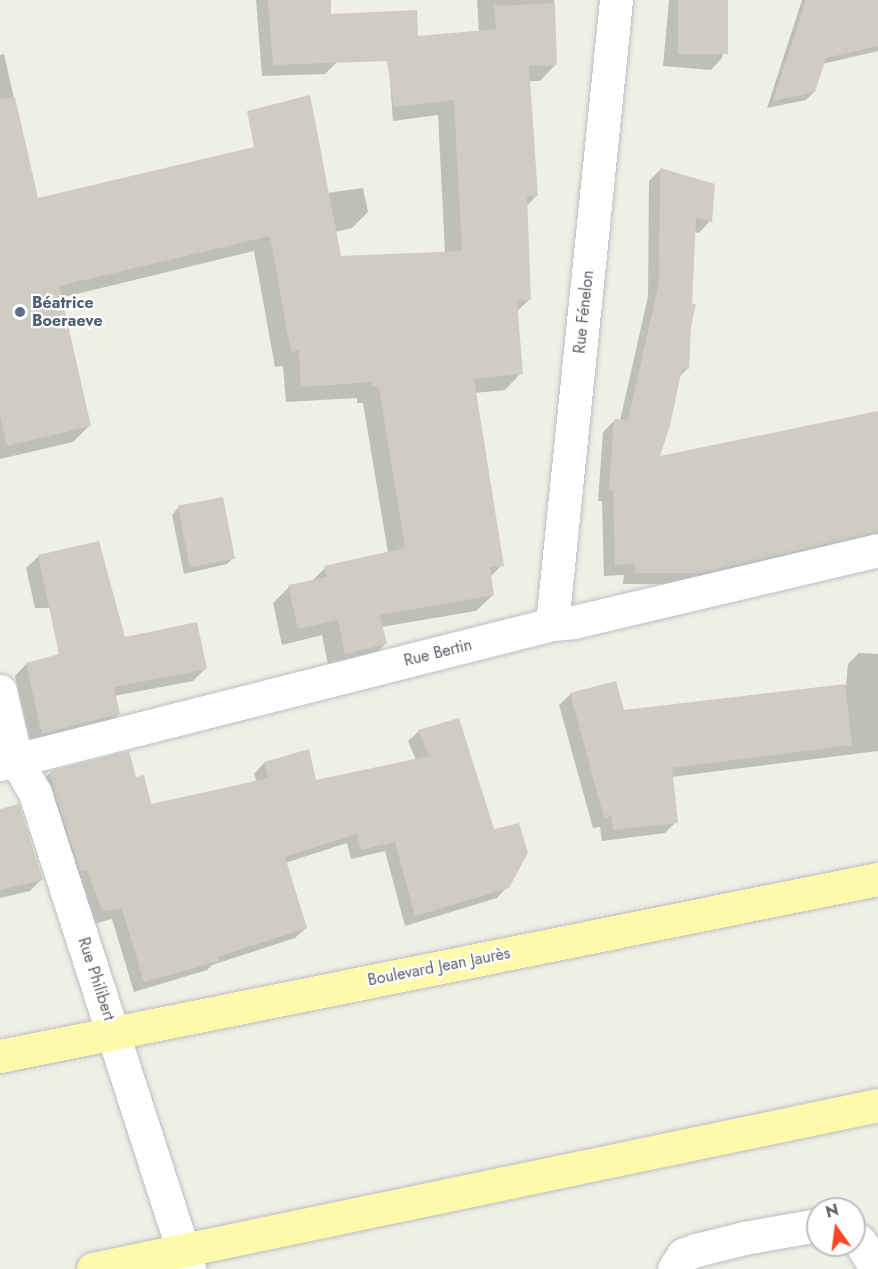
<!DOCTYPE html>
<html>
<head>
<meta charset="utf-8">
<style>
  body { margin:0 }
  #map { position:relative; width:878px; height:1269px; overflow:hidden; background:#f0efe5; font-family:Jost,sans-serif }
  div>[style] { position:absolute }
  .shadow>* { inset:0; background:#0003 }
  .building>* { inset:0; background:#ceccc3; transform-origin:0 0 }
  .roads { filter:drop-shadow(0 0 2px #bcbec5) drop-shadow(0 0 2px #bcbec5) }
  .minor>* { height:33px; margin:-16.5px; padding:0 16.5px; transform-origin:16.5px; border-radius:16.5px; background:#fff }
  .major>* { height:33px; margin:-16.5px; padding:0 16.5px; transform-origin:16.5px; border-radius:16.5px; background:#fff9ab }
  .dots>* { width:16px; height:16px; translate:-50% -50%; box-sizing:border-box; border:3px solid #fff; border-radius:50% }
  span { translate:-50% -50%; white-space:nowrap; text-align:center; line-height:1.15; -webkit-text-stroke:4.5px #fff; paint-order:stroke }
  .service-label { font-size:16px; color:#4e5e75; font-weight:700 }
  .left { translate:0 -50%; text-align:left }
  .street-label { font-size:16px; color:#5c6067 }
  .north { position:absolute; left:806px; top:1197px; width:60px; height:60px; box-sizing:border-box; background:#fff; border:2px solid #bebfc2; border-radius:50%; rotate:346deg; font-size:16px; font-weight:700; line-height:24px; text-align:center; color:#5c6067 }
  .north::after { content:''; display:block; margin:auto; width:21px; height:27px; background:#fb4621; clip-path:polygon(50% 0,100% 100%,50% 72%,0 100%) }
</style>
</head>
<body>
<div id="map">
  <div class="shadow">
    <i style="clip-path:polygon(256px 0,329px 0,337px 62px,325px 74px,262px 76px)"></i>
    <i style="clip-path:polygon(477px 0,554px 0,556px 64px,540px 81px,529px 81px,537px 195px,526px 207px,530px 299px,516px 312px,521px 373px,505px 390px,474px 393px,502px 565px,490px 577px,493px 595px,476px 611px,381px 627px,385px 644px,369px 660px,329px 669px,322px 635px,282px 645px,273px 603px,289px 587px,311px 582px,325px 568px,388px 553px,363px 403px,357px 403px,357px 398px,286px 402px,283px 366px,275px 367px,254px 251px,60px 298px,90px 425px,73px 442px,0 459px,0 55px,4px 54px,37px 200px,327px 193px,363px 188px,368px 212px,352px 228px,335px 232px,340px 258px,445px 253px,438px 115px,393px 121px,388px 55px,479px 32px)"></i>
    <i style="clip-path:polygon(669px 0,727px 0,722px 58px,711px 70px,663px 66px)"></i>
    <i style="clip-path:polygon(802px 0,878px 0,878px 51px,822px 64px,814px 92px,806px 100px,767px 108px)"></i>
    <i style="clip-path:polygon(660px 170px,710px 221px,699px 233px,694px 232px,688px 368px,679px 377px,658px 458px,878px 412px,878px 541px,688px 584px,623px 584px,624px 575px,604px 576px,602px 501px,598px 501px,603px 432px,615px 420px,620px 421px,648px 296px,649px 181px)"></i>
    <i style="clip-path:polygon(178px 508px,233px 558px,227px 564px,184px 574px,172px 515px)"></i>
    <i style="clip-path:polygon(39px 556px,100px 608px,35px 608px,26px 568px)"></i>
    <i style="clip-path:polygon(859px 653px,878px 654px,878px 751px,671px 777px,676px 822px,665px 833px,602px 841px,600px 827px,593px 828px,559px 705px,571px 694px,623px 712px,846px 685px,848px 664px)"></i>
    <i style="clip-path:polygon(26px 664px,205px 669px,193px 681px,114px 696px,119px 714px,107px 725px,31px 745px,15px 676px)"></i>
    <i style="clip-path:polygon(419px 731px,507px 887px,497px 898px,405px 926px,385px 851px,351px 859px,347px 843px,285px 863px,306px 928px,295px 938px,212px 965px,207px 970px,134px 992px,112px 919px,93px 924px,41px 782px,51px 772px,135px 779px,150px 806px,257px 782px,254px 774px,264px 763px,315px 782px,416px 760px,408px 741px)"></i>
    <i style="clip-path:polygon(0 810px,42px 879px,30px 891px,0 898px)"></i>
  </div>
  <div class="building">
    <i style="clip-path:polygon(268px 0,331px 0,331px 14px,417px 10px,418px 36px,496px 29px,494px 6px,555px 3px,557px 65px,529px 66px,538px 196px,527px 196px,531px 300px,517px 301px,523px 374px,474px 379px,504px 566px,490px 567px,494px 595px,380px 615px,387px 644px,345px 654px,338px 620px,298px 629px,288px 585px,327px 577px,324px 566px,405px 548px,379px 387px,372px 387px,372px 382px,301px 387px,299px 350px,291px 352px,270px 236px,59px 286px,91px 426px,7px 446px,0 415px,0 99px,15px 97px,38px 198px,254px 147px,247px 111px,310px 95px,341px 256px,462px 251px,454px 100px,394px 107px,387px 61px,273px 65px)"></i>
    <i style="left:678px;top:0;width:50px;height:54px"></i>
    <i style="clip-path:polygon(806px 0,878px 0,878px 46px,826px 58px,815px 92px,773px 101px)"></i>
    <i style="clip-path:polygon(660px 168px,715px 184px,712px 222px,696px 218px,692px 304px,696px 304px,691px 327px,689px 369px,682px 369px,670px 425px,660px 456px,878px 411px,878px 532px,701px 573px,635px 573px,635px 564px,615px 565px,613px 490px,609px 490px,614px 419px,628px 420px,659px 283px)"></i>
    <i style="left:223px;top:497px;width:63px;height:46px;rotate:79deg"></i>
    <i style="clip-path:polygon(99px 541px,125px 637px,197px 622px,207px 669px,114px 687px,120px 714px,42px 734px,26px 663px,59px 654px,38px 555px)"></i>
    <i style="clip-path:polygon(616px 681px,624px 710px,845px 684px,852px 745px,672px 768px,678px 823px,613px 830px,611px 816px,604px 818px,570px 693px)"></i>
    <i style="clip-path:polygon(459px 718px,494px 829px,519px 823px,528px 853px,509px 888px,415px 916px,395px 842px,361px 850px,357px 834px,285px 857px,307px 928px,218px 957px,219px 961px,144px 982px,122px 909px,102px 911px,87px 870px,80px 871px,55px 795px,50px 771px,129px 751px,136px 777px,144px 775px,151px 804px,268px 778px,264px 762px,309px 749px,316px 780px,429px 756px,418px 730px)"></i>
    <i style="clip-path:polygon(19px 804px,43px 880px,0 890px,0 809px)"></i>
  </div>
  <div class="roads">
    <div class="minor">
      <i style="left:552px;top:624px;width:627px;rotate:-84.14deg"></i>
      <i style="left:0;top:691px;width:71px;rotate:76.9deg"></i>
      <i style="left:16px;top:760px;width:38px;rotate:60deg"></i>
      <i style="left:35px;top:793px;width:500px;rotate:72.07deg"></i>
      <i style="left:0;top:764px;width:569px;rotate:-14.23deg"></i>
      <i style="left:552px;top:624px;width:22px;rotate:-5deg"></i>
      <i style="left:574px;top:622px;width:312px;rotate:-13.3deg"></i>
      <i style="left:854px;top:1237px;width:8px;rotate:40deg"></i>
      <i style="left:860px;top:1242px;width:32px;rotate:58deg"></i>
      <i style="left:674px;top:1269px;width:17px;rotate:-57deg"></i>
      <i style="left:683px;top:1255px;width:14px;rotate:-21deg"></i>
      <i style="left:696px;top:1250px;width:49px;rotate:-14deg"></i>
      <i style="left:744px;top:1238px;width:75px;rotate:-10deg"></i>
    </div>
    <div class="major">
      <i style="left:0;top:1056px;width:896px;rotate:-11.4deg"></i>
      <i style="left:93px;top:1269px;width:802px;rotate:-11.8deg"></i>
    </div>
  </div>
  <div class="dots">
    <i style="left:20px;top:312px;background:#5c6f8a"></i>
  </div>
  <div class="service-label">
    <span class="left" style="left:32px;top:312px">Béatrice<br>Boeraeve</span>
  </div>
  <div class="street-label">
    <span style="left:584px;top:312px;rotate:-84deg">Rue Fénelon</span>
    <span style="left:438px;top:653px;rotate:-14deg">Rue Bertin</span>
    <span style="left:439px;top:967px;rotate:-11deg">Boulevard Jean Jaurès</span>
    <span style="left:96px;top:979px;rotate:72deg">Rue Philibert</span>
  </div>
  <div class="north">N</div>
</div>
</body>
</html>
